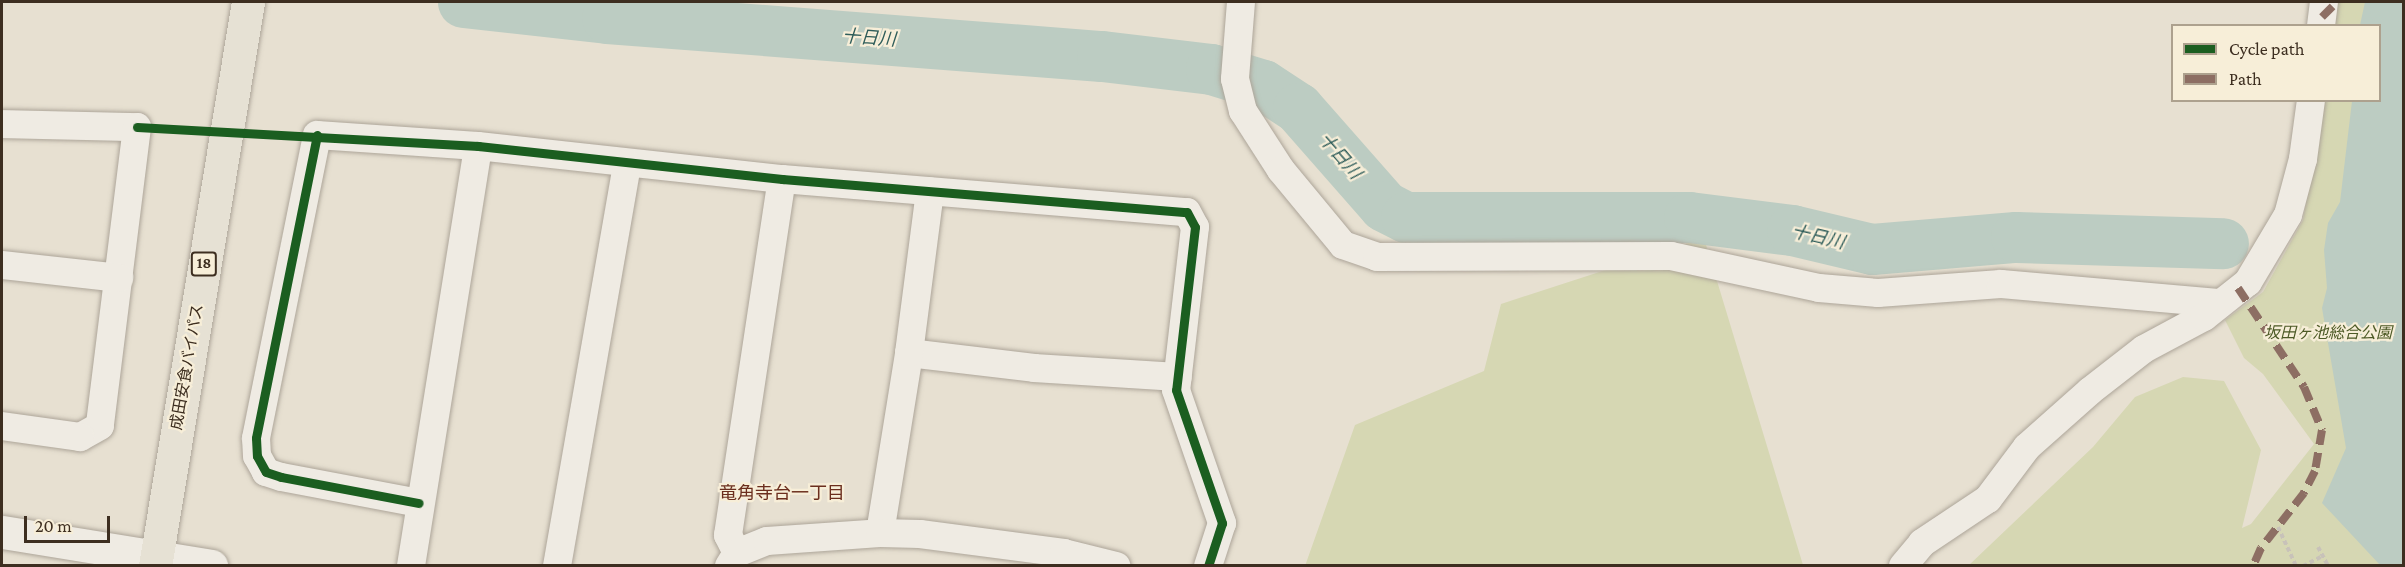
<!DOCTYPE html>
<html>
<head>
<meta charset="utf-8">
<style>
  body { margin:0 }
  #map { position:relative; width:2405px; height:567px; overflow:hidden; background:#e7e0d1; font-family:"Crimson Pro","Noto Sans JP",serif }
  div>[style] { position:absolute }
  .green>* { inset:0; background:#d6d7b3 }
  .water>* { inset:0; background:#bcccc2 }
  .river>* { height:51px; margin:-25.5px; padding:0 25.5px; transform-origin:25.5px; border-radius:25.5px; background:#bcccc2 }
  .path>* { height:4px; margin-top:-2px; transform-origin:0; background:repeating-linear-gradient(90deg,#c8c2b9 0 4.5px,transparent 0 7.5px) }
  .roads { filter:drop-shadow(0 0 2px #ada599) drop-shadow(0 0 2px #ada599) }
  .street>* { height:28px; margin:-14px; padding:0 14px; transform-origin:14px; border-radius:14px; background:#efebe3 }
  .secondary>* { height:33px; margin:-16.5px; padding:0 16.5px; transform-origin:16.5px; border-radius:16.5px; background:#efebe3 }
  .primary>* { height:33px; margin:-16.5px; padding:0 16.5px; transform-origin:16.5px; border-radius:16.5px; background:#e6e1d4 }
  .quiet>* { height:8px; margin-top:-4px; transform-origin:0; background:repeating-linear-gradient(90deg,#8d6e63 0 15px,transparent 0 23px) }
  .cycleway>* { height:9px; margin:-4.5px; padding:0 4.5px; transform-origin:4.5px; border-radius:4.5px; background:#1b5e20 }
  span { translate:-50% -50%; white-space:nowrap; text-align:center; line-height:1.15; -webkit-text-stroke:4.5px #f7eed8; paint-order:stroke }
  .shield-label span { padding:2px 4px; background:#f7eed8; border:2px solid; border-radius:4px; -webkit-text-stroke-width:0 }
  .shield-label { font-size:15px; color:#3d2e20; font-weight:700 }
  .park-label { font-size:16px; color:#4d5a26; font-style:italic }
  .street-label { font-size:16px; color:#3d2e20 }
  .water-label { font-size:18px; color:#2f5d5a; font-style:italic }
  .neighbourhood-label { font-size:18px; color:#6b2e1e }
  .frame { position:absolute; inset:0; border:3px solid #3d2e20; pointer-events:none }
  .legend { position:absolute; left:2171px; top:24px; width:210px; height:78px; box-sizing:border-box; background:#f7eed8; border:2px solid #ada18e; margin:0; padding:8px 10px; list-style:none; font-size:18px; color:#3d2e20 }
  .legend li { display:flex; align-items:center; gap:12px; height:30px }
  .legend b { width:30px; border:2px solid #ada18e }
  .scale { position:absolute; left:24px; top:516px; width:86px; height:27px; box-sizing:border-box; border:3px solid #3d2e20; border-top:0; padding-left:8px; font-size:18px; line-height:21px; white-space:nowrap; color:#3d2e20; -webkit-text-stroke:4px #f7eed8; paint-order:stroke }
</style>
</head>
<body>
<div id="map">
  <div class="green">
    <i style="clip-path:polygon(2331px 2px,2403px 2px,2403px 565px,1968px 566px,2093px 447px,2135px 397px,2183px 377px,2224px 381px,2261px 450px,2242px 528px,2251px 524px,2314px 444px,2263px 374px,2244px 358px,2225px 320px,2263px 292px,2303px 220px,2323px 101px,2380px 100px,2380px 26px,2331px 25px)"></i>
    <i style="clip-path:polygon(1704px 238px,1803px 565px,1305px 566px,1355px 425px,1484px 371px,1501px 304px)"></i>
  </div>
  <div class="water">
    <i style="clip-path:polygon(2365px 2px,2403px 2px,2403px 565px,2380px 565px,2322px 503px,2346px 448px,2322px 308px,2327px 288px,2324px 250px,2328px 223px,2340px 202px,2352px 101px,2380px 100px,2380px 26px,2360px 25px)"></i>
  </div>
  <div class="river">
    <i style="left:463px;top:2px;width:145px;rotate:6.3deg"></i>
    <i style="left:607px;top:18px;width:496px;rotate:4.4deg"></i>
    <i style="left:1102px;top:56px;width:110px;rotate:6.8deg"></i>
    <i style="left:1211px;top:69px;width:54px;rotate:17.1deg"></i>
    <i style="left:1263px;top:85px;width:42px;rotate:33.3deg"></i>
    <i style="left:1298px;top:108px;width:130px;rotate:48.7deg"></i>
    <i style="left:1384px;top:206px;width:25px;rotate:27deg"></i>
    <i style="left:1406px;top:217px;width:283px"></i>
    <i style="left:1689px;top:217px;width:104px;rotate:7.2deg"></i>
    <i style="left:1792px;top:230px;width:82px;rotate:13.4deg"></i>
    <i style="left:1872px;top:249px;width:144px;rotate:-4.8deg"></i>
    <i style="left:2016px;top:237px;width:207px;rotate:1.7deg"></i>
  </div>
  <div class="path">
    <i style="left:2278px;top:527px;width:43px;rotate:65.2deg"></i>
    <i style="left:2318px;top:547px;width:21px;rotate:62deg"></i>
    <i style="left:2303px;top:566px;width:22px;rotate:-27deg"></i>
  </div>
  <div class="roads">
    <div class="street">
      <i style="left:1241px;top:2px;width:77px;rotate:94.5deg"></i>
      <i style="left:1235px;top:79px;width:33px;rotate:76deg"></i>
      <i style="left:1243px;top:111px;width:70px;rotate:57.2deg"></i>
      <i style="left:1281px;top:170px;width:97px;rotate:50.4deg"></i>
      <i style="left:1343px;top:245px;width:36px;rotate:19deg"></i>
      <i style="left:1377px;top:257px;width:294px;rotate:-0.2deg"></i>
      <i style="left:1671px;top:256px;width:151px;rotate:12.2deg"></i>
      <i style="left:1819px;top:288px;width:59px;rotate:4.8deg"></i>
      <i style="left:1878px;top:293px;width:123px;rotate:-4.2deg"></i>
      <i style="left:2001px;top:284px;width:218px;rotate:5deg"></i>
      <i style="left:2321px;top:26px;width:24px;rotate:-83deg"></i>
      <i style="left:2px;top:124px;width:135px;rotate:1.3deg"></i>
      <i style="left:137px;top:127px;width:301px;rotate:97.1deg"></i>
      <i style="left:100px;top:426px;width:23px;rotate:151deg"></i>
      <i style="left:80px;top:437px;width:79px;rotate:-172deg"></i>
      <i style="left:2px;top:265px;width:118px;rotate:6.3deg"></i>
      <i style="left:909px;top:353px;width:126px;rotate:6.8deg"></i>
      <i style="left:1034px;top:368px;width:144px;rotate:3.6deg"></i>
      <i style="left:419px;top:503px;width:140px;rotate:-169.3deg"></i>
      <i style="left:281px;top:477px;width:16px;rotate:-162deg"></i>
      <i style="left:266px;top:472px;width:18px;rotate:-119deg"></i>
      <i style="left:257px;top:456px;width:18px;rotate:-93deg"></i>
      <i style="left:256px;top:438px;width:309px;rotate:-78.6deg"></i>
      <i style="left:317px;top:135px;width:161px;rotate:3.9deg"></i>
      <i style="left:478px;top:146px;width:306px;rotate:6.2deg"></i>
      <i style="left:782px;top:179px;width:406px;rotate:4.7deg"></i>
      <i style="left:1187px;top:212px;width:17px;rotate:62deg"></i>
      <i style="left:1195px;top:227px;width:164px;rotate:96.6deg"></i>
      <i style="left:1176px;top:390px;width:141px;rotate:70.9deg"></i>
      <i style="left:1222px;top:523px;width:45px;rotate:108deg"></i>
      <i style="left:880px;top:533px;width:182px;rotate:-80.8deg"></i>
      <i style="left:909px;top:353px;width:163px;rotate:-82.6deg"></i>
      <i style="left:737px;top:553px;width:20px;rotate:-117deg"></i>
      <i style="left:728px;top:535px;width:360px;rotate:-81.4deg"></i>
      <i style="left:411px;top:566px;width:425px;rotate:-80.9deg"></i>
      <i style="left:557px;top:566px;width:408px;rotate:-80.1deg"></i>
      <i style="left:729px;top:566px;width:15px;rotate:-58deg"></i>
      <i style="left:737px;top:553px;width:32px;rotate:-22deg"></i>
      <i style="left:767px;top:541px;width:113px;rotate:-4deg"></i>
      <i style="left:880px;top:533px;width:40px;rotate:1.4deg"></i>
      <i style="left:920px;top:534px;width:145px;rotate:7.5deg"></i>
      <i style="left:1064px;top:553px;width:54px;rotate:14deg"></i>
      <i style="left:1903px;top:566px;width:30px;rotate:-50deg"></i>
      <i style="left:1922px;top:543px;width:79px;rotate:-33.7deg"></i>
      <i style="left:1988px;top:499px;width:65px;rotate:-53.1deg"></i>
      <i style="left:2027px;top:447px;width:84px;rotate:-41.6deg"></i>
      <i style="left:2090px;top:391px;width:68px;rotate:-37.9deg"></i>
      <i style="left:2144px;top:349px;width:68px;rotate:-28.1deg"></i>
      <i style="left:2204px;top:317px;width:56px;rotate:-38.5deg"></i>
      <i style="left:2248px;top:282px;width:78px;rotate:-59.2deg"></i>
      <i style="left:2288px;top:215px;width:58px;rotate:-75deg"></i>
      <i style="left:2303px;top:159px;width:60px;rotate:-82.3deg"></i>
    </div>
    <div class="secondary">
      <i style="left:2px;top:532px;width:212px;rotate:9.2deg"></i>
    </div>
    <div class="primary">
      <i style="left:155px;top:566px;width:572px;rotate:-80.64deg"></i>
    </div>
  </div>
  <div class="quiet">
    <i style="left:2322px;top:17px;width:21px;rotate:-45deg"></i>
    <i style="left:2238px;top:288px;width:119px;rotate:56.3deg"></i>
    <i style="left:2304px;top:387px;width:47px;rotate:67.3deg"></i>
    <i style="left:2322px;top:430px;width:42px;rotate:99.7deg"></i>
    <i style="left:2315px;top:471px;width:25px;rotate:117deg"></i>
    <i style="left:2304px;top:493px;width:70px;rotate:128deg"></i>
    <i style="left:2261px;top:548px;width:20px;rotate:114deg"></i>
  </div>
  <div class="cycleway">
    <i style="left:137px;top:127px;width:342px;rotate:3.2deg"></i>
    <i style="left:478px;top:146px;width:306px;rotate:6.2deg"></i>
    <i style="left:782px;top:179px;width:406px;rotate:4.7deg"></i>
    <i style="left:1187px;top:212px;width:17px;rotate:62deg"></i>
    <i style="left:1195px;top:227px;width:164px;rotate:96.6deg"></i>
    <i style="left:1176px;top:390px;width:141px;rotate:70.9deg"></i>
    <i style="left:1222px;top:523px;width:45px;rotate:108deg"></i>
    <i style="left:317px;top:135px;width:309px;rotate:101.4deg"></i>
    <i style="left:256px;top:438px;width:18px;rotate:87deg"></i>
    <i style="left:257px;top:456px;width:18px;rotate:61deg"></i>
    <i style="left:266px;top:472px;width:16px;rotate:18deg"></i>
    <i style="left:281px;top:477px;width:140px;rotate:10.7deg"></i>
  </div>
  <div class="shield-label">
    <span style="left:204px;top:264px">18</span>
  </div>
  <div class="park-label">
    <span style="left:2328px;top:333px">坂田ヶ池総合公園</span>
  </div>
  <div class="street-label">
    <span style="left:187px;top:367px;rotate:-80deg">成田安食バイパス</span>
  </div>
  <div class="water-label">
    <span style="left:869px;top:38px;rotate:4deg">十日川</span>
    <span style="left:1340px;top:156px;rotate:49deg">十日川</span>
    <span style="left:1818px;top:237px;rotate:13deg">十日川</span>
  </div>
  <div class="neighbourhood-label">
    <span style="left:782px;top:493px">竜角寺台一丁目</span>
  </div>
  <div class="frame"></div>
  <ul class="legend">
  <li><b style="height:8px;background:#1b5e20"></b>Cycle path</li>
  <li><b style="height:8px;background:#8d6e63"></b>Path</li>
  </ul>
  <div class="scale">20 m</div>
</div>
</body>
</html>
